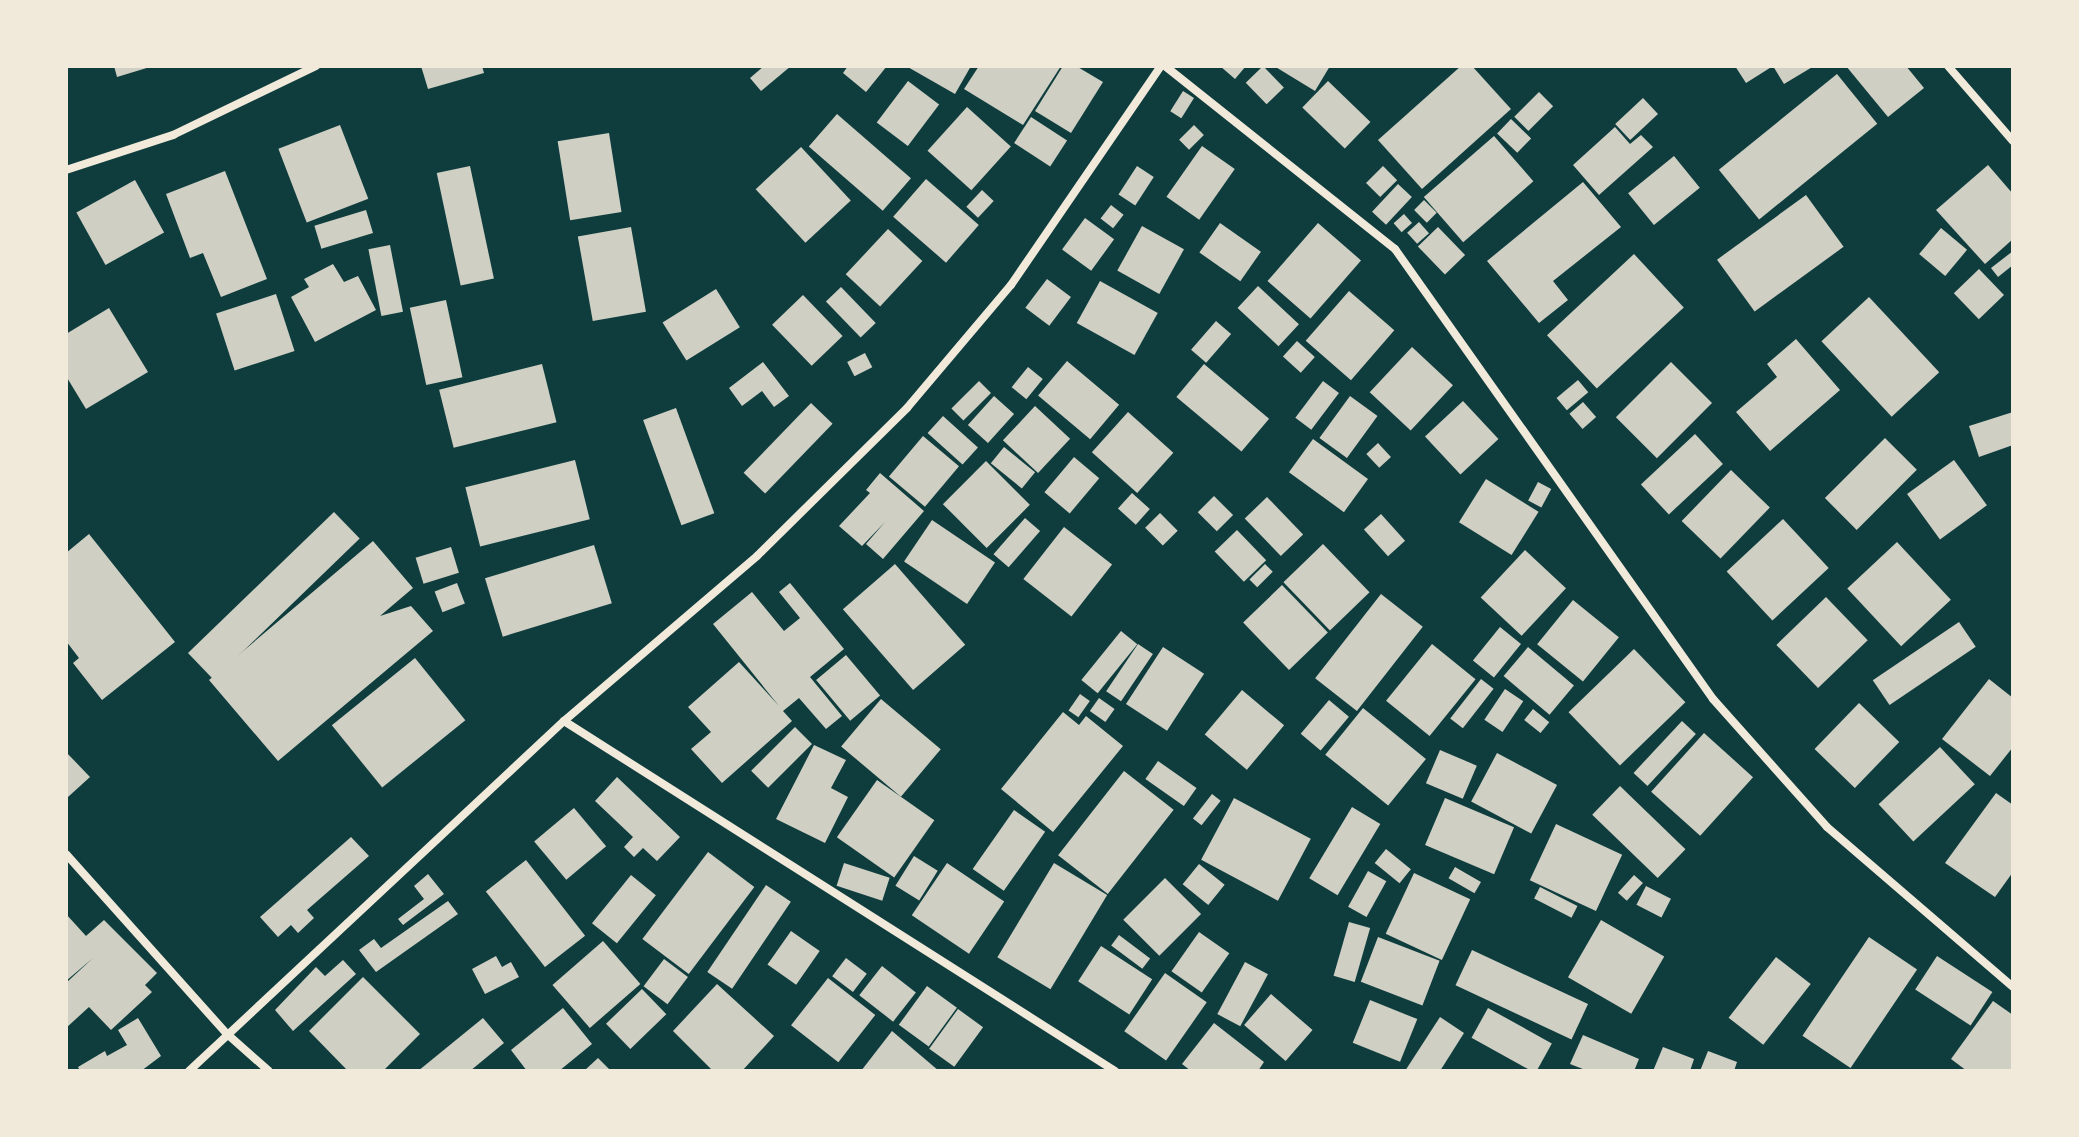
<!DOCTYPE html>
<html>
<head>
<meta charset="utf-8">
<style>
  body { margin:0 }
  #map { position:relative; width:2079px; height:1137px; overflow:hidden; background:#0f3d3e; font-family:Manrope,sans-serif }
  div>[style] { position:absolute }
  .building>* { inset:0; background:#cfcfc3; transform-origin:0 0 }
  .minor>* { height:8px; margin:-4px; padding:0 4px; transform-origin:4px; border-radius:4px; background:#f1e9da }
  span { translate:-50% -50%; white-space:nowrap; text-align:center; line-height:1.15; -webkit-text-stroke:7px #f1e9da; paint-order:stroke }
  .frame { position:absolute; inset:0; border:68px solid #f1e9da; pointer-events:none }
</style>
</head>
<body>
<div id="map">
  <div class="building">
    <i style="clip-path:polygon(114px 66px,150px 66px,150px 67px,117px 77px)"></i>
    <i style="clip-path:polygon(421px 66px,482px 66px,484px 73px,428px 89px)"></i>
    <i style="clip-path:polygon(764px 66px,791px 66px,761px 91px,750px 78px)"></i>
    <i style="clip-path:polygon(848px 66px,887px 66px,866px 92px,843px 73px)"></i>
    <i style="clip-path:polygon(906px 66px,971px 66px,955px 94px)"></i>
    <i style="clip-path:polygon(979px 66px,1061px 66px,1023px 125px,964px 89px)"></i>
    <i style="clip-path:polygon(1063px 66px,1076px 66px,1103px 82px,1071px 133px,1035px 111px)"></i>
    <i style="clip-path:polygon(1220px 66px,1246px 66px,1235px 79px)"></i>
    <i style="left:1263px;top:66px;width:30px;height:24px;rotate:46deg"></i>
    <i style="clip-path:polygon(1274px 66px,1330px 66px,1315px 91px)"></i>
    <i style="clip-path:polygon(1461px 66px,1472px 66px,1511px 109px,1422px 189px,1378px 140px)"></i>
    <i style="clip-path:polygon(1735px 66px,1814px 66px,1784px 84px,1773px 66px,1746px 83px)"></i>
    <i style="clip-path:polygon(1846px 66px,1906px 66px,1924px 88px,1888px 117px)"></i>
    <i style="left:1837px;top:74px;width:64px;height:152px;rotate:51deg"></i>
    <i style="left:908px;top:81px;width:39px;height:52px;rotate:37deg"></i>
    <i style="left:1328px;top:81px;width:59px;height:37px;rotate:44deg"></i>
    <i style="left:1183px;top:91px;width:13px;height:24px;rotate:32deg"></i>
    <i style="left:1539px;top:92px;width:20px;height:35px;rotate:45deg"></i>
    <i style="left:1643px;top:98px;width:22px;height:38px;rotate:47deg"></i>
    <i style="left:967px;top:107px;width:59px;height:59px;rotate:42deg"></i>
    <i style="left:837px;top:114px;width:98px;height:43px;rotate:41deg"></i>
    <i style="left:1031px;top:117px;width:43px;height:31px;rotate:33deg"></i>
    <i style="left:1511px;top:119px;width:28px;height:20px;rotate:44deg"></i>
    <i style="left:340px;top:125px;width:79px;height:66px;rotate:69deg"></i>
    <i style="left:1194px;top:125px;width:14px;height:21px;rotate:45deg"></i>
    <i style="clip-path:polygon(1615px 127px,1630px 144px,1641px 135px,1653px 147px,1599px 195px,1573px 165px)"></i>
    <i style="left:609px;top:133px;width:80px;height:52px;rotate:81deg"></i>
    <i style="left:1494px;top:136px;width:60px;height:93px;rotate:49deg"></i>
    <i style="left:1202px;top:146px;width:40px;height:62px;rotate:35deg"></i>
    <i style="left:801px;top:147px;width:73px;height:62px;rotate:47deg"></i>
    <i style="left:1674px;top:156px;width:41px;height:59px;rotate:51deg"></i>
    <i style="clip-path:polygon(1988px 165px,2013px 194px,2013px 239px,1985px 264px,1936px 210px)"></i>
    <i style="left:470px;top:166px;width:115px;height:34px;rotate:78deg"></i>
    <i style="left:1137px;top:166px;width:20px;height:34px;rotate:33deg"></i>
    <i style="left:1383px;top:166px;width:20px;height:24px;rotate:45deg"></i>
    <i style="clip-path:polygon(225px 171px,267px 279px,221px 297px,203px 253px,190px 258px,166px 194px)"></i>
    <i style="left:926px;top:179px;width:70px;height:50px;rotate:41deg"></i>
    <i style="left:135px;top:180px;width:60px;height:67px;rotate:61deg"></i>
    <i style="clip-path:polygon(1583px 182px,1621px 227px,1553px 281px,1568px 300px,1539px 323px,1487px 261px)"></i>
    <i style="left:1398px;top:184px;width:19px;height:38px;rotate:43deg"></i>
    <i style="left:982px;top:190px;width:16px;height:23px;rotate:43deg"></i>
    <i style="left:1806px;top:195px;width:64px;height:110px;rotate:54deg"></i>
    <i style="left:1424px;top:200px;width:18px;height:14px;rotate:45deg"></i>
    <i style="left:1111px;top:205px;width:16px;height:17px;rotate:38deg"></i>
    <i style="left:366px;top:210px;width:24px;height:54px;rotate:73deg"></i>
    <i style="left:1404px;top:214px;width:12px;height:14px;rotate:48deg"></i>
    <i style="left:1085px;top:218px;width:36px;height:39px;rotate:36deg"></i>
    <i style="left:1419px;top:222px;width:15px;height:16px;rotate:48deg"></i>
    <i style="left:1220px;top:223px;width:50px;height:36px;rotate:35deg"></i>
    <i style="left:1318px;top:223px;width:57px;height:77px;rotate:41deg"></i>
    <i style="left:1142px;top:226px;width:48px;height:51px;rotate:29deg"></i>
    <i style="left:631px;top:227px;width:86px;height:54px;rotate:80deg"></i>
    <i style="left:1438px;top:227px;width:39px;height:28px;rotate:46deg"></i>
    <i style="left:1941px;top:228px;width:34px;height:34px;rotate:40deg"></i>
    <i style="left:888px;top:229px;width:47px;height:62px;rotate:43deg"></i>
    <i style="left:390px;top:245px;width:68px;height:22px;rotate:79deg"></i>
    <i style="clip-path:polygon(2013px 251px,2013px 265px,1998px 277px,1991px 268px)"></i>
    <i style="left:1634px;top:254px;width:73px;height:119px;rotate:47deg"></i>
    <i style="clip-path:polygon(333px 264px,344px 282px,358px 276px,376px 310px,315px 342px,291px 297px,309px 287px,304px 279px)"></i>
    <i style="left:1979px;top:269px;width:36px;height:35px;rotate:46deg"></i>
    <i style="left:1047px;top:279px;width:30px;height:36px;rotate:37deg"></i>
    <i style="left:1100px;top:281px;width:66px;height:48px;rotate:29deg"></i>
    <i style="left:1258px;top:286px;width:56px;height:30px;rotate:43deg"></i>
    <i style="left:841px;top:287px;width:50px;height:21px;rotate:46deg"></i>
    <i style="left:716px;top:289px;width:45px;height:63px;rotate:58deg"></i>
    <i style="left:1349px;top:291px;width:60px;height:66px;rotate:41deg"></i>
    <i style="left:276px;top:294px;width:60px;height:63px;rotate:72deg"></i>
    <i style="left:803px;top:295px;width:57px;height:43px;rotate:46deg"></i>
    <i style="left:1869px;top:297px;width:103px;height:65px;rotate:47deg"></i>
    <i style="left:446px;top:300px;width:79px;height:37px;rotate:78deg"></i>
    <i style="clip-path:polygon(109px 308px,148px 372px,86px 409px,66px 376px,66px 334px)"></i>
    <i style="left:1216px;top:321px;width:20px;height:38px;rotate:41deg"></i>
    <i style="clip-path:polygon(1796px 339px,1840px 390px,1770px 451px,1736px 412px,1777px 377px,1767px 364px)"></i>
    <i style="left:1297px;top:341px;width:24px;height:21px;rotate:42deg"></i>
    <i style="left:1412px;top:347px;width:56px;height:62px;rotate:43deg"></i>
    <i style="left:865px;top:353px;width:16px;height:20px;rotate:63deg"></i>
    <i style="left:1067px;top:361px;width:68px;height:45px;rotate:40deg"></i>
    <i style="clip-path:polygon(763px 362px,789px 396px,774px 407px,762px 391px,742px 406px,729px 388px)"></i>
    <i style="left:1671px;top:362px;width:58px;height:78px;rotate:45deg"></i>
    <i style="left:542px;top:364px;width:60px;height:106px;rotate:76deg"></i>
    <i style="left:1204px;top:364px;width:85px;height:43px;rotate:40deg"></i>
    <i style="left:1028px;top:367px;width:19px;height:26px;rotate:39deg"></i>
    <i style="left:1578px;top:380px;width:16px;height:28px;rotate:50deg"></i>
    <i style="left:979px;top:381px;width:17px;height:39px;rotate:45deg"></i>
    <i style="left:1323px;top:381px;width:20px;height:46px;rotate:37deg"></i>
    <i style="left:994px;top:396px;width:27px;height:39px;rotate:42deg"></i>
    <i style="left:1350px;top:396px;width:34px;height:52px;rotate:36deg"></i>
    <i style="left:1463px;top:401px;width:52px;height:52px;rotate:47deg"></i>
    <i style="left:1583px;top:402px;width:20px;height:18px;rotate:49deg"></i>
    <i style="left:811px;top:403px;width:30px;height:97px;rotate:44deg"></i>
    <i style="left:1035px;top:406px;width:48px;height:47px;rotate:43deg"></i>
    <i style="left:676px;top:408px;width:112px;height:35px;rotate:70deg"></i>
    <i style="left:1128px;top:412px;width:61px;height:54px;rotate:42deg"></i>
    <i style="clip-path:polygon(2013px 412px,2013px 445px,1979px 457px,1969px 426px)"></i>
    <i style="left:943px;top:416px;width:47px;height:23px;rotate:42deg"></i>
    <i style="left:1695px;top:434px;width:41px;height:74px;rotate:47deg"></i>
    <i style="left:923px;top:436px;width:47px;height:53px;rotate:40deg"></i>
    <i style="left:1885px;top:438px;width:45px;height:85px;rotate:45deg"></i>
    <i style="left:1313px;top:439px;width:68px;height:41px;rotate:36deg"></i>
    <i style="left:1378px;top:443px;width:19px;height:16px;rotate:47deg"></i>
    <i style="left:1004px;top:447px;width:40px;height:21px;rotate:39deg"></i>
    <i style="left:1074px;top:457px;width:33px;height:46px;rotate:40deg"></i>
    <i style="left:575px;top:460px;width:61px;height:113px;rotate:76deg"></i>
    <i style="left:1954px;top:460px;width:56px;height:58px;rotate:54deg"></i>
    <i style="left:986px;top:461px;width:62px;height:61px;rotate:45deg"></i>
    <i style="left:1731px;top:470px;width:54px;height:71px;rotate:44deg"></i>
    <i style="clip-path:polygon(880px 473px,924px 511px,883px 559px,866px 544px,885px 522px,862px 546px,839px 526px,870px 493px,866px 490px)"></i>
    <i style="left:1486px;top:479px;width:62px;height:51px;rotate:32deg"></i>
    <i style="left:1538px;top:482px;width:15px;height:21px;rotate:28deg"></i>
    <i style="left:1132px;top:493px;width:24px;height:21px;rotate:42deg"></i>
    <i style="left:1214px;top:496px;width:27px;height:23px;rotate:45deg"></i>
    <i style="left:1267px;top:497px;width:52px;height:31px;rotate:46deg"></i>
    <i style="left:334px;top:512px;width:37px;height:203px;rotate:46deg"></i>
    <i style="left:1160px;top:513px;width:25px;height:21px;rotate:45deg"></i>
    <i style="left:1381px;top:514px;width:36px;height:23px;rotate:48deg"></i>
    <i style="left:1025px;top:518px;width:20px;height:48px;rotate:41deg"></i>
    <i style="left:1783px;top:519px;width:67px;height:77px;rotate:47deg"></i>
    <i style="left:932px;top:520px;width:76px;height:50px;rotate:34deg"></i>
    <i style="left:1064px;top:527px;width:61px;height:66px;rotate:38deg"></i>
    <i style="left:1237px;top:530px;width:42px;height:31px;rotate:46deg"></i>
    <i style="clip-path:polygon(89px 534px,175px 642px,102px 700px,73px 663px,79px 658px,66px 641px,66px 553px)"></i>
    <i style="clip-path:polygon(373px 541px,413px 588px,380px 616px,411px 606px,433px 631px,278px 761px,209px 680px)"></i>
    <i style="left:1897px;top:542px;width:79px;height:68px;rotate:47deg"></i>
    <i style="left:1323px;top:544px;width:67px;height:55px;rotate:46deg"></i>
    <i style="left:594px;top:545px;width:61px;height:114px;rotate:73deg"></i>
    <i style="left:451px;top:547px;width:27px;height:37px;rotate:73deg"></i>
    <i style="left:1525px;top:550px;width:56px;height:65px;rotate:43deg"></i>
    <i style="left:895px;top:564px;width:107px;height:69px;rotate:49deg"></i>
    <i style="left:1265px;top:564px;width:11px;height:22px;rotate:45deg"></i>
    <i style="left:457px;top:583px;width:22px;height:24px;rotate:69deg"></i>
    <i style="clip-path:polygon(790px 583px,844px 649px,810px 677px,842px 716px,826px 729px,799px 698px,783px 711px,792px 721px,722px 783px,691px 749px,711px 732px,688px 707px,739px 662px,779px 706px,713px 624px,752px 592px,784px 631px,800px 618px,779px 592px)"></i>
    <i style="left:1282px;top:585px;width:66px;height:54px;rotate:46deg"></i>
    <i style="left:1381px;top:594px;width:53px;height:107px;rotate:38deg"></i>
    <i style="left:1826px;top:597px;width:60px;height:69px;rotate:46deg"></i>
    <i style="left:1573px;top:600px;width:59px;height:57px;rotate:39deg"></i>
    <i style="left:1959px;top:622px;width:30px;height:104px;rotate:56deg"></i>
    <i style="left:1500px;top:627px;width:27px;height:43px;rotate:39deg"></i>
    <i style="left:1121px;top:631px;width:21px;height:63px;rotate:39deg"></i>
    <i style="left:1138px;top:644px;width:18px;height:57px;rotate:34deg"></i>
    <i style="left:1432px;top:644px;width:56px;height:73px;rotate:39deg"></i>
    <i style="left:1163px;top:647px;width:49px;height:68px;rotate:33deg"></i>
    <i style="left:1528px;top:647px;width:60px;height:38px;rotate:40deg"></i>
    <i style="left:1634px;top:649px;width:74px;height:91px;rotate:46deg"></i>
    <i style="left:846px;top:655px;width:53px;height:39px;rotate:50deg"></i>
    <i style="left:415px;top:658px;width:80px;height:107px;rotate:51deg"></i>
    <i style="left:1481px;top:679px;width:16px;height:50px;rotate:38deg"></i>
    <i style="clip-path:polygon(1989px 679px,2013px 698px,2013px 747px,1990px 776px,1942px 739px)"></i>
    <i style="left:1505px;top:689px;width:22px;height:37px;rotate:34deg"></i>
    <i style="left:1242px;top:690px;width:55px;height:58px;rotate:40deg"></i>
    <i style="left:1080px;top:694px;width:12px;height:20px;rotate:35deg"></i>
    <i style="left:1099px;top:698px;width:19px;height:16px;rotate:35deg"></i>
    <i style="left:881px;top:699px;width:78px;height:62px;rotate:40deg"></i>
    <i style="left:1329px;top:700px;width:26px;height:44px;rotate:40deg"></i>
    <i style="left:1859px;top:703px;width:56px;height:64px;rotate:44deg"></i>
    <i style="left:1363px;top:708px;width:81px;height:60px;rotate:39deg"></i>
    <i style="left:1533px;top:709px;width:21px;height:14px;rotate:39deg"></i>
    <i style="clip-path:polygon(1063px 712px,1079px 725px,1086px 716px,1123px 746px,1053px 832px,1001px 789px)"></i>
    <i style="left:1682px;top:721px;width:19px;height:71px;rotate:43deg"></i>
    <i style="left:795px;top:727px;width:24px;height:62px;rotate:45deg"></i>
    <i style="left:1704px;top:733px;width:66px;height:79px;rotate:42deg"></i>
    <i style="clip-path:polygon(814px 745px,846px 760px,831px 788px,848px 797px,825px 843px,776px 819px)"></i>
    <i style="left:1940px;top:747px;width:51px;height:84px;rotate:47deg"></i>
    <i style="left:1440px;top:750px;width:40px;height:36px;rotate:23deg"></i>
    <i style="clip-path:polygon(66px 752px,90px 777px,68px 797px,66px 795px)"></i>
    <i style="left:1497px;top:753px;width:68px;height:55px;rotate:28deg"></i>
    <i style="left:1158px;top:761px;width:47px;height:22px;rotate:35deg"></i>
    <i style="left:1124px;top:771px;width:63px;height:107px;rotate:38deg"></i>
    <i style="clip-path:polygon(617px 777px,680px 837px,657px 861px,643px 848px,634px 857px,624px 847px,633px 837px,595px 801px)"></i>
    <i style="left:877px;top:780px;width:70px;height:70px;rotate:35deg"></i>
    <i style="left:1620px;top:786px;width:91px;height:40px;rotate:44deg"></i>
    <i style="clip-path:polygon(1996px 793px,2013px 805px,2013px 872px,1995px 897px,1945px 863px)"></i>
    <i style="left:1212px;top:794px;width:11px;height:31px;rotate:38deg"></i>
    <i style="left:1234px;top:798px;width:87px;height:70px;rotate:28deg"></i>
    <i style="left:1445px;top:798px;width:75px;height:51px;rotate:23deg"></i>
    <i style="left:1352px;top:807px;width:33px;height:83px;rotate:31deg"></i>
    <i style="left:574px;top:808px;width:50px;height:52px;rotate:50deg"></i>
    <i style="left:1014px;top:810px;width:38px;height:72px;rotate:35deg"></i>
    <i style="left:1556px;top:824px;width:73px;height:62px;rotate:25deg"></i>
    <i style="clip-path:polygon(351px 837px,369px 856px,307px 910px,314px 918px,298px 933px,291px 925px,278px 937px,260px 917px)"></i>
    <i style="left:1386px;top:849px;width:32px;height:18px;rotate:39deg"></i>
    <i style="left:708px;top:852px;width:58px;height:109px;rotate:37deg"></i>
    <i style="left:914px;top:856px;width:28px;height:35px;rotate:32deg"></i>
    <i style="left:526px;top:860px;width:96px;height:51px;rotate:52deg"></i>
    <i style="left:844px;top:863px;width:48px;height:24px;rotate:18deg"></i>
    <i style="left:947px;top:863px;width:69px;height:63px;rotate:34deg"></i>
    <i style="left:1054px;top:863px;width:62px;height:110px;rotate:31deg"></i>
    <i style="left:1199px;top:864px;width:33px;height:26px;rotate:39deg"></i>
    <i style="left:1455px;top:867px;width:30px;height:13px;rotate:30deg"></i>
    <i style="left:1368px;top:871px;width:21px;height:41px;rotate:29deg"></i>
    <i style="left:1414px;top:873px;width:62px;height:67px;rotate:25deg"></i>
    <i style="clip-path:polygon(428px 874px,444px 894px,403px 925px,398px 919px,424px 899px,414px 886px)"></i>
    <i style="left:631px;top:875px;width:32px;height:62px;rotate:39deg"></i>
    <i style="left:1634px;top:875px;width:12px;height:24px;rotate:42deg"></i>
    <i style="left:1165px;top:878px;width:51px;height:59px;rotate:45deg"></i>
    <i style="left:766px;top:885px;width:30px;height:105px;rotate:34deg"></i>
    <i style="left:1646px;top:886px;width:28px;height:21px;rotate:27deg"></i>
    <i style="left:1540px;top:887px;width:42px;height:13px;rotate:27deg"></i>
    <i style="clip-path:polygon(448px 901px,458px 914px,376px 972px,359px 950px,374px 939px,381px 948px)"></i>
    <i style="clip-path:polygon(66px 914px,86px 936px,104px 920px,157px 973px,145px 985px,152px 992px,111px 1030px,89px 1007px,66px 1028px,66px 983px,93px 958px,66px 981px)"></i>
    <i style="left:1601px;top:920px;width:73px;height:66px;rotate:30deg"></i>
    <i style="left:1349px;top:922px;width:22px;height:56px;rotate:16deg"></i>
    <i style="left:791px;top:931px;width:35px;height:41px;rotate:35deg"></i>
    <i style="left:1199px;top:932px;width:37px;height:48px;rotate:35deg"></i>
    <i style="left:1119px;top:935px;width:39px;height:13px;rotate:37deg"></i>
    <i style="left:1378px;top:937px;width:66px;height:48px;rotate:21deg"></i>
    <i style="left:1869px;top:937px;width:58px;height:119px;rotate:34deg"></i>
    <i style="left:603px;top:941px;width:57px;height:67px;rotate:49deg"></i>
    <i style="left:1101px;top:946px;width:61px;height:42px;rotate:33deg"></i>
    <i style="left:1472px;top:950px;width:128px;height:39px;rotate:25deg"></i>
    <i style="clip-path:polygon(496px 956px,502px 967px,511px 962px,519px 977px,485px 994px,472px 969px)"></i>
    <i style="left:1937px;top:956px;width:66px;height:40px;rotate:33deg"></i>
    <i style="left:1776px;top:957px;width:44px;height:77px;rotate:38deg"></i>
    <i style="left:846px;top:958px;width:26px;height:23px;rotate:37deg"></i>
    <i style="left:664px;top:959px;width:30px;height:34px;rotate:37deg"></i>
    <i style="clip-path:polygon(343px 960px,356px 974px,293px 1031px,275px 1010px,316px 967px,325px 976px)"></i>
    <i style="left:1245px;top:962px;width:26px;height:59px;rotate:28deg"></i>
    <i style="left:882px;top:966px;width:43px;height:37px;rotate:38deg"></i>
    <i style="left:1165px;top:973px;width:51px;height:71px;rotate:35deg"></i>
    <i style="clip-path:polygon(363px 977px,420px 1034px,383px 1071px,348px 1071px,309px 1031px)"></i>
    <i style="left:828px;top:978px;width:60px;height:60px;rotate:38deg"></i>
    <i style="clip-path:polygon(717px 984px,774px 1036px,742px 1071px,713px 1071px,673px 1031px)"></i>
    <i style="left:927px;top:986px;width:37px;height:48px;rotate:36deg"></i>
    <i style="left:642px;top:989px;width:35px;height:50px;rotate:46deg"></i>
    <i style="left:1271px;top:994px;width:55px;height:41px;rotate:41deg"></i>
    <i style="left:1370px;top:1000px;width:51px;height:46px;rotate:22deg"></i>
    <i style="clip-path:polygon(1993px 1001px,2013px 1015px,2013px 1071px,1967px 1071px,1951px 1059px)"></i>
    <i style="clip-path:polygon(563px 1008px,592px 1044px,559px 1071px,527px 1071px,511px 1050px)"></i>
    <i style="left:1488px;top:1008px;width:73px;height:34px;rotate:29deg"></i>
    <i style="left:958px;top:1009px;width:31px;height:49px;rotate:36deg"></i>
    <i style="clip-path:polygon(1440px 1017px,1464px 1033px,1440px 1071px,1405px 1071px)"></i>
    <i style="clip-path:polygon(138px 1018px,161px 1056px,141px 1071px,80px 1071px,78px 1067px,105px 1051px,107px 1056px,127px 1045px,118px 1030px)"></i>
    <i style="clip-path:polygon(483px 1018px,504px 1043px,470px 1071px,418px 1071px)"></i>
    <i style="clip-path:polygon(1214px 1023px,1264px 1062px,1258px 1071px,1191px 1071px,1182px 1064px)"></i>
    <i style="clip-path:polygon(892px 1031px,939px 1071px,861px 1071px)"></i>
    <i style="clip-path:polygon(1583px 1035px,1639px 1059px,1634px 1071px,1588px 1071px,1570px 1064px)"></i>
    <i style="clip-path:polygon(1663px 1047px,1694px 1059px,1690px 1071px,1653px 1071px)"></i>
    <i style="clip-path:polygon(1708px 1051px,1737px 1062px,1734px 1071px,1700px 1071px)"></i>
    <i style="clip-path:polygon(598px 1058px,611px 1071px,584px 1071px)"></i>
  </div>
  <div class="minor">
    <i style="left:1165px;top:66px;width:294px;rotate:38.5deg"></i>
    <i style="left:1395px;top:249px;width:551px;rotate:54.75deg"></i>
    <i style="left:1713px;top:699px;width:171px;rotate:48.3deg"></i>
    <i style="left:1827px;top:827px;width:245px;rotate:40.7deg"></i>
    <i style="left:1948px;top:66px;width:99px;rotate:49.1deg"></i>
    <i style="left:66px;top:170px;width:113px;rotate:-18.1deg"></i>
    <i style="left:173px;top:135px;width:159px;rotate:-25.8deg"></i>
    <i style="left:564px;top:721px;width:653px;rotate:32.42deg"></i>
    <i style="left:66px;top:854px;width:240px;rotate:48.2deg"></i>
    <i style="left:226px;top:1033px;width:57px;rotate:41.5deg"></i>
    <i style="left:189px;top:1071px;width:513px;rotate:-43.03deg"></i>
    <i style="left:564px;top:721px;width:254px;rotate:-40.5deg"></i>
    <i style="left:757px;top:556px;width:211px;rotate:-44.6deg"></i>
    <i style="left:907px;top:408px;width:161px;rotate:-49.8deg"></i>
    <i style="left:1011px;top:285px;width:265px;rotate:-55.6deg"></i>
  </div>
  <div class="frame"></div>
</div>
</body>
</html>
